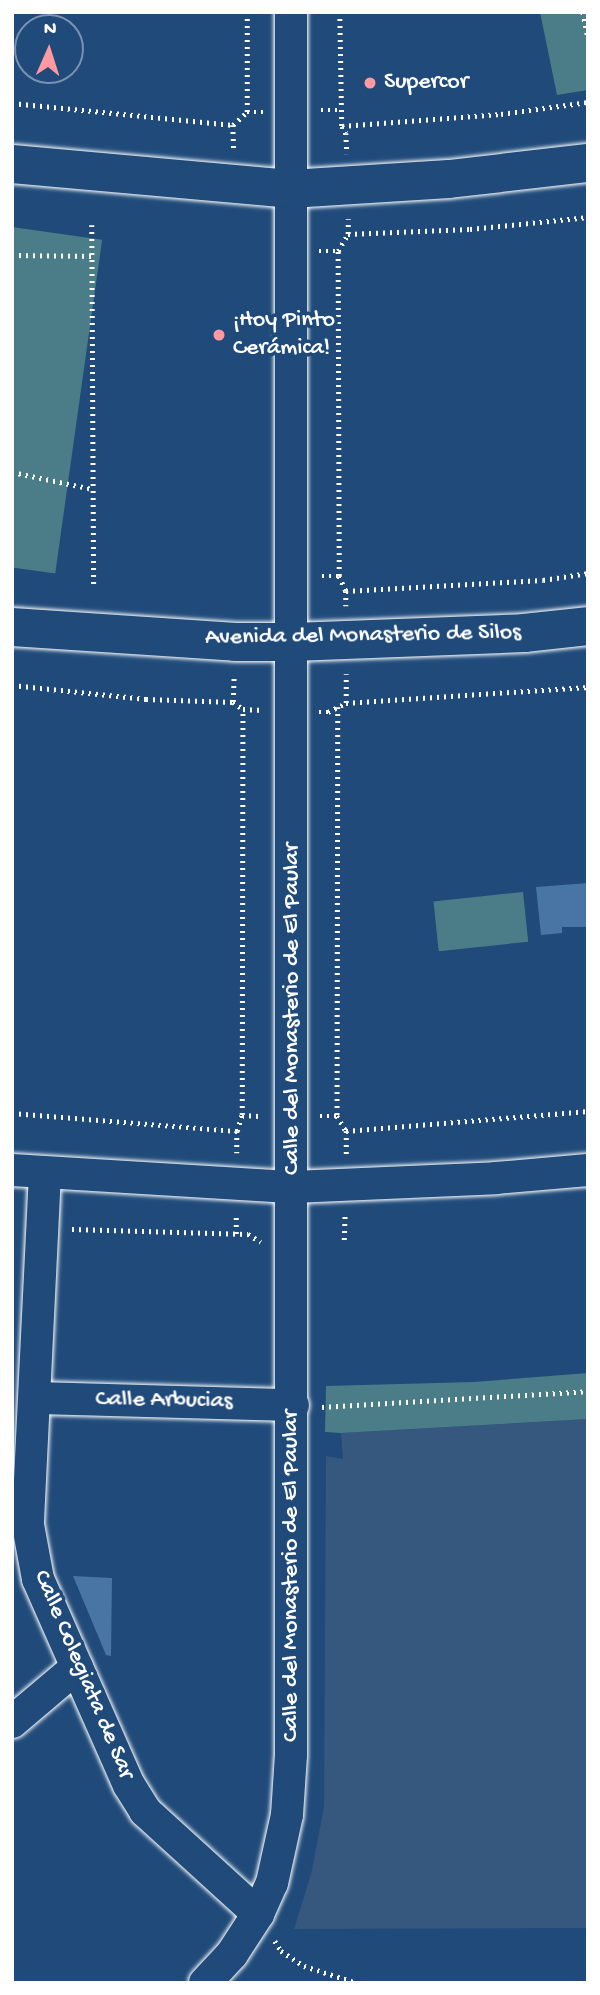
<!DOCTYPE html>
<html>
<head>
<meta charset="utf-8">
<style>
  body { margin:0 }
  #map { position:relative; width:600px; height:1995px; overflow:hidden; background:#1f4a7a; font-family:"Gochi Hand",sans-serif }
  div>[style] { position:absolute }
  .built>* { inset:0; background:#36577e }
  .green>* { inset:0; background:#4b7d89; transform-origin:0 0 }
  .water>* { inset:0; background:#4975a4 }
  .path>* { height:4.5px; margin-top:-2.25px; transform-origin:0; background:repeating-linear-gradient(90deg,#fff 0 2px,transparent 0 7px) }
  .roads { filter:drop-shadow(0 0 2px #fff) drop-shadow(0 0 2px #fff) }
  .minor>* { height:32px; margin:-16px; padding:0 16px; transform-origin:16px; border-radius:16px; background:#1f4a7a }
  .tertiary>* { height:38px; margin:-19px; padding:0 19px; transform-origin:19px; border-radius:19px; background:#1f4a7a }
  .dots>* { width:19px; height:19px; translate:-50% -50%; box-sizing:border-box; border:4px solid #1f4a7a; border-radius:50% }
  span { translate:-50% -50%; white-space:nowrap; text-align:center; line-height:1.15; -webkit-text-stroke:7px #1f4a7a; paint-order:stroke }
  .poi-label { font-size:24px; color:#fff }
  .left { translate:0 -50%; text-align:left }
  .street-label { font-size:24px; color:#fff }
  .frame { position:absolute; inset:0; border:14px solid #fff; pointer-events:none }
  .north { position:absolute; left:14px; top:14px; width:70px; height:70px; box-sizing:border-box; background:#1f4a7a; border:2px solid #7992af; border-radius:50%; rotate:3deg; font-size:19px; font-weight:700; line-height:28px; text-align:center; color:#fff }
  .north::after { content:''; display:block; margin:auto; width:24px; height:32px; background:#ff9aa2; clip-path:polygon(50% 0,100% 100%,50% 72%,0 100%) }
</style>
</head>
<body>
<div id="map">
  <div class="built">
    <i style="clip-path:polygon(588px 1419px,588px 1928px,294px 1929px,311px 1874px,324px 1807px,326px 1456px,343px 1459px,341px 1433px)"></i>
  </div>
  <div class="green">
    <i style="clip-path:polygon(540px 12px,588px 12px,588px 90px,557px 95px)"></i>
    <i style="left:12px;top:227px;width:91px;height:337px;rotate:8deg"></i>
    <i style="left:523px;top:892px;width:50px;height:90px;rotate:84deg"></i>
    <i style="clip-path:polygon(588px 1373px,588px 1419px,341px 1433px,325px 1432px,326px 1386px,474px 1382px)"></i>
  </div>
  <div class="water">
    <i style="clip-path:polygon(588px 883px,588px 927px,562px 927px,562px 933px,541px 935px,536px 887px)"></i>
    <i style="clip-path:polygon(73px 1576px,112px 1578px,111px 1656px,106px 1655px)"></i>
  </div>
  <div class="path">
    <i style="left:340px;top:12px;width:114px;rotate:89deg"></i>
    <i style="left:342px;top:126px;width:8px;rotate:60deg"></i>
    <i style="left:346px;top:133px;width:21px;rotate:87deg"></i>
    <i style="left:583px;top:12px;width:25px;rotate:79deg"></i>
    <i style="left:12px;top:103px;width:222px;rotate:5.7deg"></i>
    <i style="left:233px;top:125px;width:19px;rotate:-43deg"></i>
    <i style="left:247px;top:112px;width:100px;rotate:-90deg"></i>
    <i style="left:321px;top:110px;width:20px"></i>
    <i style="left:247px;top:112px;width:16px"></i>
    <i style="left:233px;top:125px;width:27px;rotate:88deg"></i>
    <i style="left:342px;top:126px;width:159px;rotate:-4.3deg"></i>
    <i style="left:501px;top:114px;width:88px;rotate:-7.9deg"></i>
    <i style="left:92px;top:225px;width:359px;rotate:89.7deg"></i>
    <i style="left:348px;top:234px;width:122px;rotate:-2.3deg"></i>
    <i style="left:470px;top:229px;width:119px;rotate:-5.8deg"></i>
    <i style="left:319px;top:251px;width:19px"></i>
    <i style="left:338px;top:251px;width:20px;rotate:-60deg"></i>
    <i style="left:348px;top:234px;width:15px;rotate:-90deg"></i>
    <i style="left:12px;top:255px;width:81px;rotate:0.7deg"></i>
    <i style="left:12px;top:472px;width:83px;rotate:11.9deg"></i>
    <i style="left:322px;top:576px;width:17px"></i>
    <i style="left:339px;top:576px;width:325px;rotate:-90.2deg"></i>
    <i style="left:339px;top:576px;width:17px;rotate:65deg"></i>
    <i style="left:346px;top:591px;width:15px;rotate:90deg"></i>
    <i style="left:346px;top:591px;width:197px;rotate:-3.2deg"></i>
    <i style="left:543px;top:580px;width:46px;rotate:-8.8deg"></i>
    <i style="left:12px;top:685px;width:135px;rotate:6deg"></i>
    <i style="left:146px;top:699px;width:87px;rotate:2deg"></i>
    <i style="left:233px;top:702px;width:26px;rotate:-88deg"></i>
    <i style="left:233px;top:702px;width:12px;rotate:35deg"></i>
    <i style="left:243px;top:709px;width:18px;rotate:3deg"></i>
    <i style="left:346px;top:703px;width:243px;rotate:-3.8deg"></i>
    <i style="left:338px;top:707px;width:409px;rotate:90.1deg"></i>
    <i style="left:337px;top:1116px;width:17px;rotate:59deg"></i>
    <i style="left:346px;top:1131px;width:243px;rotate:-4.7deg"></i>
    <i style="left:319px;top:712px;width:9px"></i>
    <i style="left:328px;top:712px;width:20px;rotate:-27deg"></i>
    <i style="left:346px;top:703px;width:29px;rotate:-90deg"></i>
    <i style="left:12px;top:1113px;width:226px;rotate:4.6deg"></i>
    <i style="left:237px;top:1131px;width:17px;rotate:-73deg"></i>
    <i style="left:242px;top:1115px;width:406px;rotate:-89.9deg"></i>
    <i style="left:242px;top:1115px;width:20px;rotate:3deg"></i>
    <i style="left:320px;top:1116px;width:17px"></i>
    <i style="left:237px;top:1131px;width:22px;rotate:90deg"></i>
    <i style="left:346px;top:1154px;width:23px;rotate:-90deg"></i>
    <i style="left:72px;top:1229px;width:176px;rotate:1.6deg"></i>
    <i style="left:248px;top:1234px;width:15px;rotate:32deg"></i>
    <i style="left:236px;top:1234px;width:20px;rotate:-90deg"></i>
    <i style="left:344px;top:1240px;width:24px;rotate:-88deg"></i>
    <i style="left:322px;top:1407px;width:266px;rotate:-3.4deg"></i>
    <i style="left:275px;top:1941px;width:12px;rotate:59deg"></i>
    <i style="left:281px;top:1951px;width:27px;rotate:33deg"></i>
    <i style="left:304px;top:1966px;width:56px;rotate:17.8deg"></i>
  </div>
  <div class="roads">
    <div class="minor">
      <i style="left:12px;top:1170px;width:282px;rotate:3.5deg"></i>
      <i style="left:293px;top:1187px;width:203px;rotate:-2.5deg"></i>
      <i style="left:496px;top:1178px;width:92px;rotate:-5deg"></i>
      <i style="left:45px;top:1173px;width:352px;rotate:92.8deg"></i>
      <i style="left:28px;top:1525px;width:55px;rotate:79.5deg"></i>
      <i style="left:38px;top:1579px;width:225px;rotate:66.2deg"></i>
      <i style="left:129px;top:1785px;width:31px;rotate:58deg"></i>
      <i style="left:145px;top:1811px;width:153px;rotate:42.3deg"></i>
      <i style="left:36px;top:1398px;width:257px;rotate:1.6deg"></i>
      <i style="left:12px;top:1722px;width:85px;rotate:-40.2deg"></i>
      <i style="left:205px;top:1983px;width:40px;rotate:-47deg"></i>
      <i style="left:232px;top:1954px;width:48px;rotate:-57deg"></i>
      <i style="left:258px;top:1914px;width:34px;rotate:-66deg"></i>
      <i style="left:272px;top:1883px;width:70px;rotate:-77.6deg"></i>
      <i style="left:287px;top:1815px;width:60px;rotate:-86.2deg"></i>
      <i style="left:291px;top:1755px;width:1743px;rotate:-90deg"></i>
    </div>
    <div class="tertiary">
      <i style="left:12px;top:164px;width:279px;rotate:5.1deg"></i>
      <i style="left:290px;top:189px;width:159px;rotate:-3.6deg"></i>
      <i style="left:449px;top:179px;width:140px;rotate:-6.6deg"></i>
      <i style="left:12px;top:627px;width:224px;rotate:3.8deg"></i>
      <i style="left:235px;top:642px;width:58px"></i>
      <i style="left:293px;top:642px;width:231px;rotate:-2.2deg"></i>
      <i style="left:524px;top:633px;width:64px;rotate:-6.2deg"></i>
    </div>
  </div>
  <div class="dots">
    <i style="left:370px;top:83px;background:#ff9aa2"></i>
    <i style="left:219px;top:335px;background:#ff9aa2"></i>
  </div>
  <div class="poi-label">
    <span class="left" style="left:384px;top:83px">Supercor</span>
    <span class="left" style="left:233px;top:335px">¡Hoy Pinto<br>Cerámica!</span>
  </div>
  <div class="street-label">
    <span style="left:363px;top:636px;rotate:-1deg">Avenida del Monasterio de Silos</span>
    <span style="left:293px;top:1009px;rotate:-90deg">Calle del Monasterio de El Paular</span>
    <span style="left:164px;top:1401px;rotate:1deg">Calle Arbucias</span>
    <span style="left:292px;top:1576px;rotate:-90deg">Calle del Monasterio de El Paular</span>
    <span style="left:83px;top:1675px;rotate:67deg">Calle Colegiata de Sar</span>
  </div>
  <div class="frame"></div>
  <div class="north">N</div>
</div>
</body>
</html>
